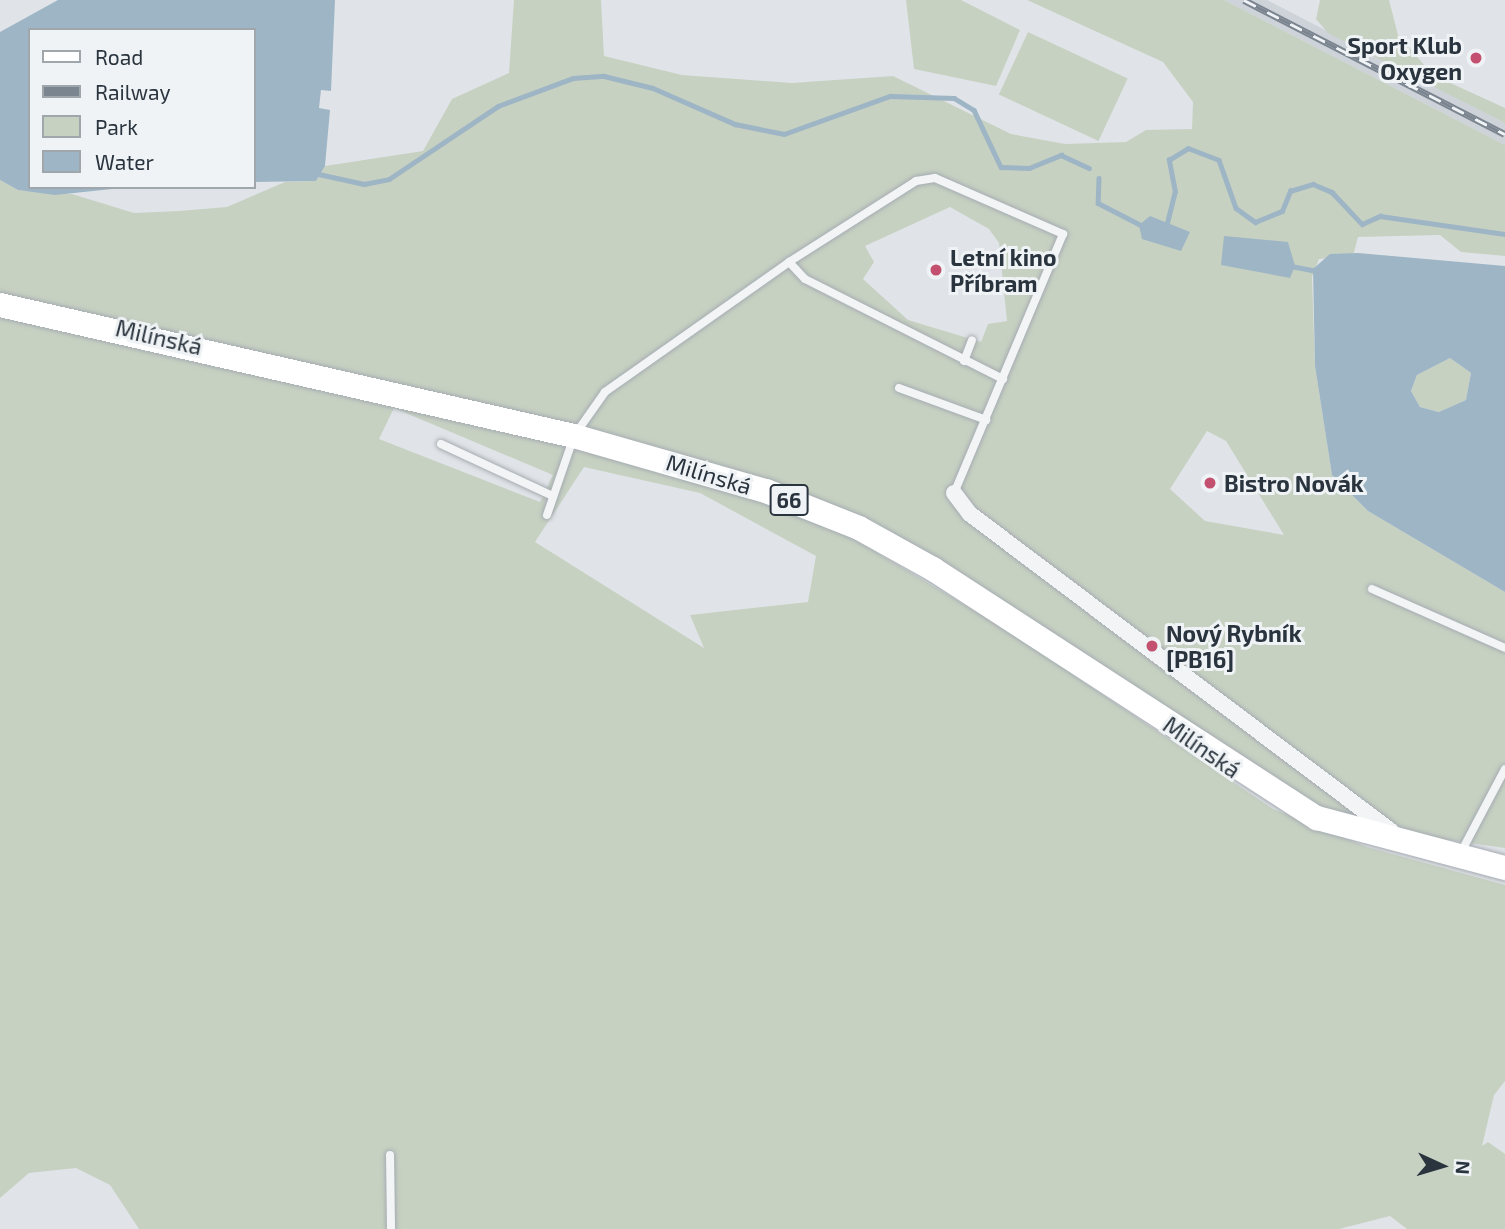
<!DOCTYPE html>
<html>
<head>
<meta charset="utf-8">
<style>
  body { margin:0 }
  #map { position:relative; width:1505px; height:1229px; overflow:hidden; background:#e0e4e8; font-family:"Exo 2",sans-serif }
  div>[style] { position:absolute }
  .built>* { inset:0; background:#ced3d9 }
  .green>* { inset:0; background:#c7d1c2; transform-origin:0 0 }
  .water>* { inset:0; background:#9eb5c5 }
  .stream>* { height:4.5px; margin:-2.25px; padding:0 2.25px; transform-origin:2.25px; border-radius:2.25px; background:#9eb5c5 }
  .roads { filter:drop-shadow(0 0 2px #a6acb2) drop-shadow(0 0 2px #a6acb2) }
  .lane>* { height:8px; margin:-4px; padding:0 4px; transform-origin:4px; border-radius:4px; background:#f2f4f6 }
  .street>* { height:16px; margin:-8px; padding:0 8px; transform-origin:8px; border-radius:8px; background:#f2f4f6 }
  .primary>* { height:24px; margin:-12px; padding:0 12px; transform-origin:12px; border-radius:12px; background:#fff }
  .rail>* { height:7px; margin-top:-3.5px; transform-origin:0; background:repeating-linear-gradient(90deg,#eff3f5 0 13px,#7b8590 0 26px); box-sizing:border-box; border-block:2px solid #7b8590 }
  .dots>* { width:19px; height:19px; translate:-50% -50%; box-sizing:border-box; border:4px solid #eff3f5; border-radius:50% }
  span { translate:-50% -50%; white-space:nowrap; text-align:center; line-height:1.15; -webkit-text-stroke:6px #eff3f5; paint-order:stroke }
  .shield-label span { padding:2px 5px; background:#eff3f5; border:2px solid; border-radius:5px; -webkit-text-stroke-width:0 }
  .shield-label { font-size:21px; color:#2a343e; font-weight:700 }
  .poi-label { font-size:23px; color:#2a343e; font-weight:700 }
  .right { translate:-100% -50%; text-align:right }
  .left { translate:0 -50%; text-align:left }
  .street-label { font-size:23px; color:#2a343e }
  .legend { position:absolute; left:28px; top:28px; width:228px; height:161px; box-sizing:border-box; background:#eff3f5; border:2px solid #a0a7ac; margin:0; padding:9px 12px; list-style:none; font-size:21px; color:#2a343e }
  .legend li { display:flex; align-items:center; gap:14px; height:35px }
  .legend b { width:35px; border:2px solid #a0a7ac }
  .north { position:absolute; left:1407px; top:1131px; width:70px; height:70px; -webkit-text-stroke:5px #eff3f5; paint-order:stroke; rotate:94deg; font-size:19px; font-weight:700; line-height:28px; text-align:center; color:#2a343e }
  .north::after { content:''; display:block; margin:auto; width:24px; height:32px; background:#2a343e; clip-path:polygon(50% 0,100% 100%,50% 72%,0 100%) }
</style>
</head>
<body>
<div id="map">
  <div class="built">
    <i style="clip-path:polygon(1224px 0,1267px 0,1505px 123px,1505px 145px)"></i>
  </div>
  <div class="green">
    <i style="clip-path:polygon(evenodd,514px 0,601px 0,604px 56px,682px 75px,792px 83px,893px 76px,1011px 134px,1065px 144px,1126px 142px,1146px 130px,1192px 129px,1193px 102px,1163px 62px,1027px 0,1224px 0,1505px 145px,1505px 256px,1461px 252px,1440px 235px,1358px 237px,1353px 256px,1319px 259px,1312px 277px,1315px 366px,1332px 475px,1368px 511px,1505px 592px,1505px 848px,1421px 836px,1321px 808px,939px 559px,770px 480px,576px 425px,0 294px,0 180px,18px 190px,72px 194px,134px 213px,179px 211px,227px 207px,285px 182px,316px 181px,325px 166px,423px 151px,452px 99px,509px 73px,514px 0,950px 207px,989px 229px,999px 243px,1007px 321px,988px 324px,981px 342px,908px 320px,863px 279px,874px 262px,865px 246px,950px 207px,514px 0,1207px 431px,1226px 441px,1284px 535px,1205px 521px,1170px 489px,1207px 431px)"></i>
    <i style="clip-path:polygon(906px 0,961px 0,1020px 30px,996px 86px,914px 69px)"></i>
    <i style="clip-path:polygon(1320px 0,1389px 0,1398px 35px,1433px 75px,1505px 108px,1505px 123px,1328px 33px,1316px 19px)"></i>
    <i style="left:1028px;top:32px;width:110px;height:69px;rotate:25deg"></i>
    <i style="clip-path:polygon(evenodd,0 317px,571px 447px,762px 502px,854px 539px,1002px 627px,1273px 809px,1367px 847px,1505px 885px,1505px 1081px,1494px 1095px,1482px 1146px,1488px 1142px,1505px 1154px,1505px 1229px,1407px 1229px,1390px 1216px,1339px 1229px,139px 1229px,110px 1185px,76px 1168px,29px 1173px,0 1198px,0 317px,394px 408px,553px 475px,540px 502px,379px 439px,394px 408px,0 317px,584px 467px,700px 493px,816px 556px,808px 602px,690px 615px,704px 648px,535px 542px,584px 467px)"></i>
    <i style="clip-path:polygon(1450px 358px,1471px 373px,1466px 400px,1440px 412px,1420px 407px,1411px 391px,1417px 375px)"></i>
  </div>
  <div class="water">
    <i style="clip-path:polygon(58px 0,335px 0,331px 91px,321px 90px,319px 108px,330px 110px,325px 166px,316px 181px,254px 182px,254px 30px,30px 30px,30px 187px,131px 187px,55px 195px,18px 190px,0 180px,0 32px)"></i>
    <i style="clip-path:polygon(1150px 216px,1190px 232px,1181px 251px,1142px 239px,1139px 225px)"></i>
    <i style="clip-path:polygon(1224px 236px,1288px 242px,1295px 266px,1290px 278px,1221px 265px)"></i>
    <i style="clip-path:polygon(evenodd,1358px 253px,1505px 266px,1505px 592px,1368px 511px,1332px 475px,1315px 366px,1313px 269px,1330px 254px,1358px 253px,1450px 358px,1471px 373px,1466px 400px,1439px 412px,1420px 407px,1411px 391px,1417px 375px,1450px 358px)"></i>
  </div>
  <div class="stream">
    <i style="left:314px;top:173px;width:51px;rotate:12.4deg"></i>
    <i style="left:364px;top:184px;width:25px;rotate:-11deg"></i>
    <i style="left:389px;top:179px;width:131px;rotate:-33.8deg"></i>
    <i style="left:498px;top:106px;width:80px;rotate:-20.5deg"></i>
    <i style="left:573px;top:78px;width:31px;rotate:-4deg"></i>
    <i style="left:604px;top:76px;width:50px;rotate:13.8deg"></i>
    <i style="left:653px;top:88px;width:90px;rotate:23.7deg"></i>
    <i style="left:735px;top:124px;width:50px;rotate:11.5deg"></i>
    <i style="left:784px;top:134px;width:113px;rotate:-19.7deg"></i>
    <i style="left:890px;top:96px;width:64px;rotate:1.8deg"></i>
    <i style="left:954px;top:98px;width:23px;rotate:31deg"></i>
    <i style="left:974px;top:110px;width:63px;rotate:64.7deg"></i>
    <i style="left:1001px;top:167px;width:28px;rotate:2deg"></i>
    <i style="left:1029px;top:168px;width:35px;rotate:-22deg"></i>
    <i style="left:1061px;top:155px;width:31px;rotate:25deg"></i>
    <i style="left:1099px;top:178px;width:25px;rotate:92deg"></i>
    <i style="left:1098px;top:203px;width:51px;rotate:27.1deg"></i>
    <i style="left:1166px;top:227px;width:36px;rotate:-76deg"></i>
    <i style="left:1175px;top:192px;width:33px;rotate:-101deg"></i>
    <i style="left:1169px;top:160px;width:22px;rotate:-32deg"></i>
    <i style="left:1188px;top:148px;width:33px;rotate:21deg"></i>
    <i style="left:1219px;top:160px;width:51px;rotate:70.5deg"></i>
    <i style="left:1236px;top:208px;width:24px;rotate:36deg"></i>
    <i style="left:1255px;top:222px;width:29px;rotate:-22deg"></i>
    <i style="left:1282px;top:211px;width:22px;rotate:-68deg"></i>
    <i style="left:1290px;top:191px;width:24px;rotate:-17deg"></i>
    <i style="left:1313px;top:184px;width:21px;rotate:23deg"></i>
    <i style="left:1332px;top:192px;width:44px;rotate:46.8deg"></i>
    <i style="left:1362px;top:224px;width:20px;rotate:-24deg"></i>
    <i style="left:1380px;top:216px;width:126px;rotate:8.2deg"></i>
    <i style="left:1291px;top:266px;width:26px;rotate:11deg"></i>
  </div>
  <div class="roads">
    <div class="lane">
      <i style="left:789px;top:262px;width:23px;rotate:47deg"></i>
      <i style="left:805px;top:279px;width:222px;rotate:26.8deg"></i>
      <i style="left:964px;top:361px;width:22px;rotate:-69deg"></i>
      <i style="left:899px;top:388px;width:93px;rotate:20.2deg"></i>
      <i style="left:441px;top:444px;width:123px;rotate:24.9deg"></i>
      <i style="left:547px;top:515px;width:83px;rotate:-71.1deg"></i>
      <i style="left:574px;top:436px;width:54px;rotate:-54.8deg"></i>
      <i style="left:605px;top:392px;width:225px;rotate:-35.2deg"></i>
      <i style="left:789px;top:262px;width:151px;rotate:-32.5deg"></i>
      <i style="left:916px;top:181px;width:19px;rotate:-9deg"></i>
      <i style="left:935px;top:178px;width:140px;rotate:23.6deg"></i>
      <i style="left:1063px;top:234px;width:281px;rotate:112.8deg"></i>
      <i style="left:1372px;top:589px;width:145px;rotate:23.9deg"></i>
      <i style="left:1460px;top:854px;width:96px;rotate:-62.1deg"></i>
      <i style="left:390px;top:1155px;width:74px;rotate:89.2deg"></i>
    </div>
    <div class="street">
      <i style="left:954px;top:493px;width:26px;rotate:53deg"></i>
      <i style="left:970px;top:514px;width:527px;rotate:36.98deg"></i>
    </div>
    <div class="primary">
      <i style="left:0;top:305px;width:589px;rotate:12.86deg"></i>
      <i style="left:574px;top:436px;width:200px;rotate:16deg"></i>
      <i style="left:766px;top:491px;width:100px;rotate:21.7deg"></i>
      <i style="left:859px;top:528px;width:85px;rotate:29deg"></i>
      <i style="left:933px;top:569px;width:458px;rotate:33deg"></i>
      <i style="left:1317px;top:818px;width:195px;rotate:14.9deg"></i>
    </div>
  </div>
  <div class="rail">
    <i style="left:1244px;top:0;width:293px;rotate:27.2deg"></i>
  </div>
  <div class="dots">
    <i style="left:1476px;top:58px;background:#c2506e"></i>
    <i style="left:936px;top:270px;background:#c2506e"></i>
    <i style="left:1210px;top:483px;background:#c2506e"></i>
    <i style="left:1152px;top:646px;background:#c2506e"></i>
  </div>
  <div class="shield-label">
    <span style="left:789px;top:500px">66</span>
  </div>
  <div class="poi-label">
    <span class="right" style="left:1462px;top:58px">Sport Klub<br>Oxygen</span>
    <span class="left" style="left:950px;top:270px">Letní kino<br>Příbram</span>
    <span class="left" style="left:1224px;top:483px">Bistro Novák</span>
    <span class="left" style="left:1166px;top:646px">Nový Rybník<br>[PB16]</span>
  </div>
  <div class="street-label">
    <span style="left:159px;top:337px;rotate:13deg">Milínská</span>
    <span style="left:709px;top:474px;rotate:17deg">Milínská</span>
    <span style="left:1202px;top:747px;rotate:35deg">Milínská</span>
  </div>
  <ul class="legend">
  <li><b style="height:9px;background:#fff"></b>Road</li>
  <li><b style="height:9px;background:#7b8590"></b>Railway</li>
  <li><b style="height:19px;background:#c7d1c2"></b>Park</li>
  <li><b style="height:19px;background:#9eb5c5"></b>Water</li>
  </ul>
  <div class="north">N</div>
</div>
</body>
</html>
